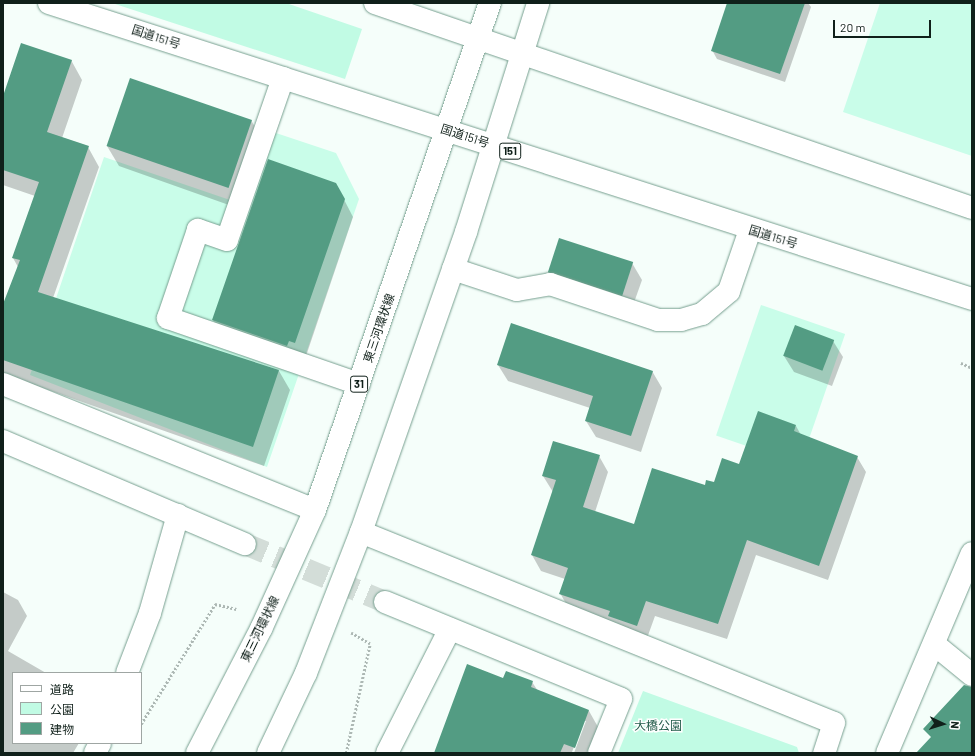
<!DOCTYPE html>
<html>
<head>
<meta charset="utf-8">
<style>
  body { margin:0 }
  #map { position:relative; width:975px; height:756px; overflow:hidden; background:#f5fefa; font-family:Barlow,"Noto Sans JP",sans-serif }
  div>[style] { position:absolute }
  .built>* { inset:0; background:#c9fde9; transform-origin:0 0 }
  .green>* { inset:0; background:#c1fbe4 }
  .shadow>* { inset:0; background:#0003 }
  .building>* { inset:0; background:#539c83; transform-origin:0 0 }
  .minor-tunnel>* { height:22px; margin-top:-11px; transform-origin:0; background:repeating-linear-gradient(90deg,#d3ddd8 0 22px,transparent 0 33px) }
  .path>* { height:2.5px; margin-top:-1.25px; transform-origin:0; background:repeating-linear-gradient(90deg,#adb8b4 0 2px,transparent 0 4px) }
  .roads { filter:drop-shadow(0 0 1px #769f8f) drop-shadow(0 0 1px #769f8f) }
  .minor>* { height:22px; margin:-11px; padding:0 11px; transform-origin:11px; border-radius:11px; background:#fff }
  .major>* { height:22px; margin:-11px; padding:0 11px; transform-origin:11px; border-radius:11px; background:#fff }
  .highway>* { height:22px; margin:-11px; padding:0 11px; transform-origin:11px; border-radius:11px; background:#fff }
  span { translate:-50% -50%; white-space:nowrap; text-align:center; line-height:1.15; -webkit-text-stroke:3px #fff; paint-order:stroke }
  .shield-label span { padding:1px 3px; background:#fff; border:1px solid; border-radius:3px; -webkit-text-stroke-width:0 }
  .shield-label { font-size:11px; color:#10201a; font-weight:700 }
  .street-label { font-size:12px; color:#10201a }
  .park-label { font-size:12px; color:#225c4a }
  .frame { position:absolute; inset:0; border:4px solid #10201a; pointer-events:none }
  .legend { position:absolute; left:12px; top:672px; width:130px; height:72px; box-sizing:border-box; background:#fff; border:1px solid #9fa6a3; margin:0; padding:5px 7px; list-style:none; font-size:12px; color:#10201a }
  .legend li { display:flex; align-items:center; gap:8px; height:20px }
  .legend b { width:20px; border:1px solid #9fa6a3 }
  .north { position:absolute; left:923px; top:704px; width:40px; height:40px; -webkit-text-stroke:3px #fff; paint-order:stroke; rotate:94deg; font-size:11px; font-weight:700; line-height:16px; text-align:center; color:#10201a }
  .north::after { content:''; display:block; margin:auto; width:14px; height:18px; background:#10201a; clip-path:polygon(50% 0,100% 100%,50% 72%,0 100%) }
  .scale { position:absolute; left:833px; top:20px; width:98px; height:18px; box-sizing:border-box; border:2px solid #10201a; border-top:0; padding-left:5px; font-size:12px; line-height:14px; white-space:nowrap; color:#10201a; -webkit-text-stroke:3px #fff; paint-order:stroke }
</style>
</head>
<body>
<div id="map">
  <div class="built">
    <i style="clip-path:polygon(880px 3px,972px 3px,972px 156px,843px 112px)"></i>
    <i style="clip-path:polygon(255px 126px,336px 153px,359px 199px,267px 467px,30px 375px,104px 157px,230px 200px)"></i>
    <i style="left:761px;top:305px;width:89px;height:138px;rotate:19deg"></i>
  </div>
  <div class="green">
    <i style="clip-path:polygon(112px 3px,286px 3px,362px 29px,345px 79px)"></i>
    <i style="clip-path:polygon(643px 691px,797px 747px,799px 753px,618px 753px)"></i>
  </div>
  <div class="shadow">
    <i style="clip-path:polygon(729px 3px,808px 3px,811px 7px,785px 82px,717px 59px,712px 50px)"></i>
    <i style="clip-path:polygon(71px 60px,82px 80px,62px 138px,88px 147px,99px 167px,53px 298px,279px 371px,290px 390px,264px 466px,3px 374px,3px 306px,18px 267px,13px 258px,35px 196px,3px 185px,3px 99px)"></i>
    <i style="clip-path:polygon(251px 120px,263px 141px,243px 210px,119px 166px,107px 146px)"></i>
    <i style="clip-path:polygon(336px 184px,353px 217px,305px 359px,223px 336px,213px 320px)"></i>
    <i style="clip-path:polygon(632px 263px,642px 280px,631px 311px,558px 288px,549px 272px)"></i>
    <i style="clip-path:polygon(833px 341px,843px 357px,832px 386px,794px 372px,784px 356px)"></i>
    <i style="clip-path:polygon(498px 365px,652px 371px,662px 388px,641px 452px,596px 437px,586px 421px,590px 408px,508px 381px)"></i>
    <i style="clip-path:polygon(796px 426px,801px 435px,857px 457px,866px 472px,828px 580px,756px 555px,727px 639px,655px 616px,646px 641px,569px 609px,560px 593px,565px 579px,541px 571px,532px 555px,553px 492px,543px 476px,599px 456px,608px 472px,595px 512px,635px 525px,715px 484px)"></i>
    <i style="clip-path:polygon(3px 592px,18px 600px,27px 616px,8px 651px,46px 673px,13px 673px,13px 743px,79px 743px,73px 753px,3px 753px)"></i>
    <i style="clip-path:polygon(evenodd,504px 679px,532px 682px,538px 691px,589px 711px,598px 727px,588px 753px,439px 753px,504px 679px,584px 721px,586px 721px,574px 753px,572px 752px,584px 721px)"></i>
  </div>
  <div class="building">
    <i style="clip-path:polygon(727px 3px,805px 3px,780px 74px,711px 51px)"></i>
    <i style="clip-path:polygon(21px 43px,72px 60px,47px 132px,89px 146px,38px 292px,279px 370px,253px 447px,3px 360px,3px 304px,20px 260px,12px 258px,39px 182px,3px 170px,3px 96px)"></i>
    <i style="left:130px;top:78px;width:129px;height:72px;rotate:19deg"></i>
    <i style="clip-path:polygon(268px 159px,336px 183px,345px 199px,295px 343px,289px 341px,287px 346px,212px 320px)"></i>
    <i style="left:559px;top:238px;width:78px;height:36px;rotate:18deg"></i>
    <i style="clip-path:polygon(511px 323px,653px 371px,631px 436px,585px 421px,593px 396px,497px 365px)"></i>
    <i style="left:795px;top:325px;width:42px;height:33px;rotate:21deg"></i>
    <i style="clip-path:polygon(758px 411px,796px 425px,794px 431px,858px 456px,819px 566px,747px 540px,718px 624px,646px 601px,637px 626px,608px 616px,610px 611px,559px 594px,568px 568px,531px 555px,556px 480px,542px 476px,553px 441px,600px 455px,583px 507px,634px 524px,652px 468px,705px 485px,706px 480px,714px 482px,722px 458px,739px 464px)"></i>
    <i style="clip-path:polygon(467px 664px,503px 678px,506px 671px,533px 681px,531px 687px,589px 710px,575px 748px,564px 744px,560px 753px,434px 753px)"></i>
    <i style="clip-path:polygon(964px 685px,972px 687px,972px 753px,916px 753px,931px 737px,923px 729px)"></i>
  </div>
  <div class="minor-tunnel">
    <i style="left:245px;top:544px;width:152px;rotate:22.5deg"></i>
  </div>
  <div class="path">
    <i style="left:961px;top:363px;width:12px;rotate:24deg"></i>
    <i style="left:141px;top:724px;width:141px;rotate:-58.3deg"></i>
    <i style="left:215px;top:604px;width:22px;rotate:13deg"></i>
    <i style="left:346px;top:753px;width:112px;rotate:-77.6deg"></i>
    <i style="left:370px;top:644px;width:22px;rotate:-150deg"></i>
  </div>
  <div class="roads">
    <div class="minor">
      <i style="left:283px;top:78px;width:171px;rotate:109.1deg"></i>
      <i style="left:227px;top:240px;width:31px;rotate:-161deg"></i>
      <i style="left:198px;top:230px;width:93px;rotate:108.8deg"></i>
      <i style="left:168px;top:318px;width:202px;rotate:19.1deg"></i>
      <i style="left:453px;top:269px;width:67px;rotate:18.2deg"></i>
      <i style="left:517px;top:290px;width:34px;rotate:-10deg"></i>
      <i style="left:550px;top:284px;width:114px;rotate:18.4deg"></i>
      <i style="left:658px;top:320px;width:23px"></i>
      <i style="left:681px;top:320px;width:22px;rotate:-16deg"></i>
      <i style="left:702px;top:314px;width:35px;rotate:-40deg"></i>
      <i style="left:729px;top:291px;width:65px;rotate:-71deg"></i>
      <i style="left:3px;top:384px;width:336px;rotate:22deg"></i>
      <i style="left:3px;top:441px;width:263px;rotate:23.1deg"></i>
      <i style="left:361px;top:532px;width:510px;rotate:21.99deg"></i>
      <i style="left:834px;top:723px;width:32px;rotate:108deg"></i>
      <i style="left:385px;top:602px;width:255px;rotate:22.3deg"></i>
      <i style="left:621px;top:699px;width:58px;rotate:112.2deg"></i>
      <i style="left:934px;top:644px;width:49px;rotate:39.2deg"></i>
      <i style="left:127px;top:673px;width:64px;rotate:-69deg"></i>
      <i style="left:150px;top:613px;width:102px;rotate:-74.1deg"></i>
      <i style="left:95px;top:753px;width:11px;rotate:-63deg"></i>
      <i style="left:387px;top:753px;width:139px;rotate:-63.1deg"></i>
      <i style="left:887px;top:753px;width:217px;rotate:-67deg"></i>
    </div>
    <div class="major">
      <i style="left:197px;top:753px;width:140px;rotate:-62.7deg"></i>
      <i style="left:261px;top:629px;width:131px;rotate:-65.6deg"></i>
      <i style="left:315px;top:510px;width:536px;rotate:-70.96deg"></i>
      <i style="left:268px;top:753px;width:89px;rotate:-64.6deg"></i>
      <i style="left:306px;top:673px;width:151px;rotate:-68.7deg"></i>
      <i style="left:361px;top:532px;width:318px;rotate:-70.7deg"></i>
      <i style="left:466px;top:232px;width:240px;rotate:-72.5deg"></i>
    </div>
    <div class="highway">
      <i style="left:49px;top:3px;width:969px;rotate:17.78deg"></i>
      <i style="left:375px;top:3px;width:631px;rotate:18.95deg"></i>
    </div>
  </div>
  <div class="shield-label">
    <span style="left:510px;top:151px">151</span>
    <span style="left:359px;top:384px">31</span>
  </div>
  <div class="street-label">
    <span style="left:156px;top:37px;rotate:18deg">国道151号</span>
    <span style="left:465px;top:136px;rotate:18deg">国道151号</span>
    <span style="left:773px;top:237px;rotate:17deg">国道151号</span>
    <span style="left:379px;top:328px;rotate:-71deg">東三河環状線</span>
    <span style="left:260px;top:629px;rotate:-64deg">東三河環状線</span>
  </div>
  <div class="park-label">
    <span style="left:658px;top:726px">大橋公園</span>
  </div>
  <div class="frame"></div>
  <ul class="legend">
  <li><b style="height:5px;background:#fff"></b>道路</li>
  <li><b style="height:11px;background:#c1fbe4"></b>公園</li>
  <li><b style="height:11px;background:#539c83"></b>建物</li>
  </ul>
  <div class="north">N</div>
  <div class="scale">20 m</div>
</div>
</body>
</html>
